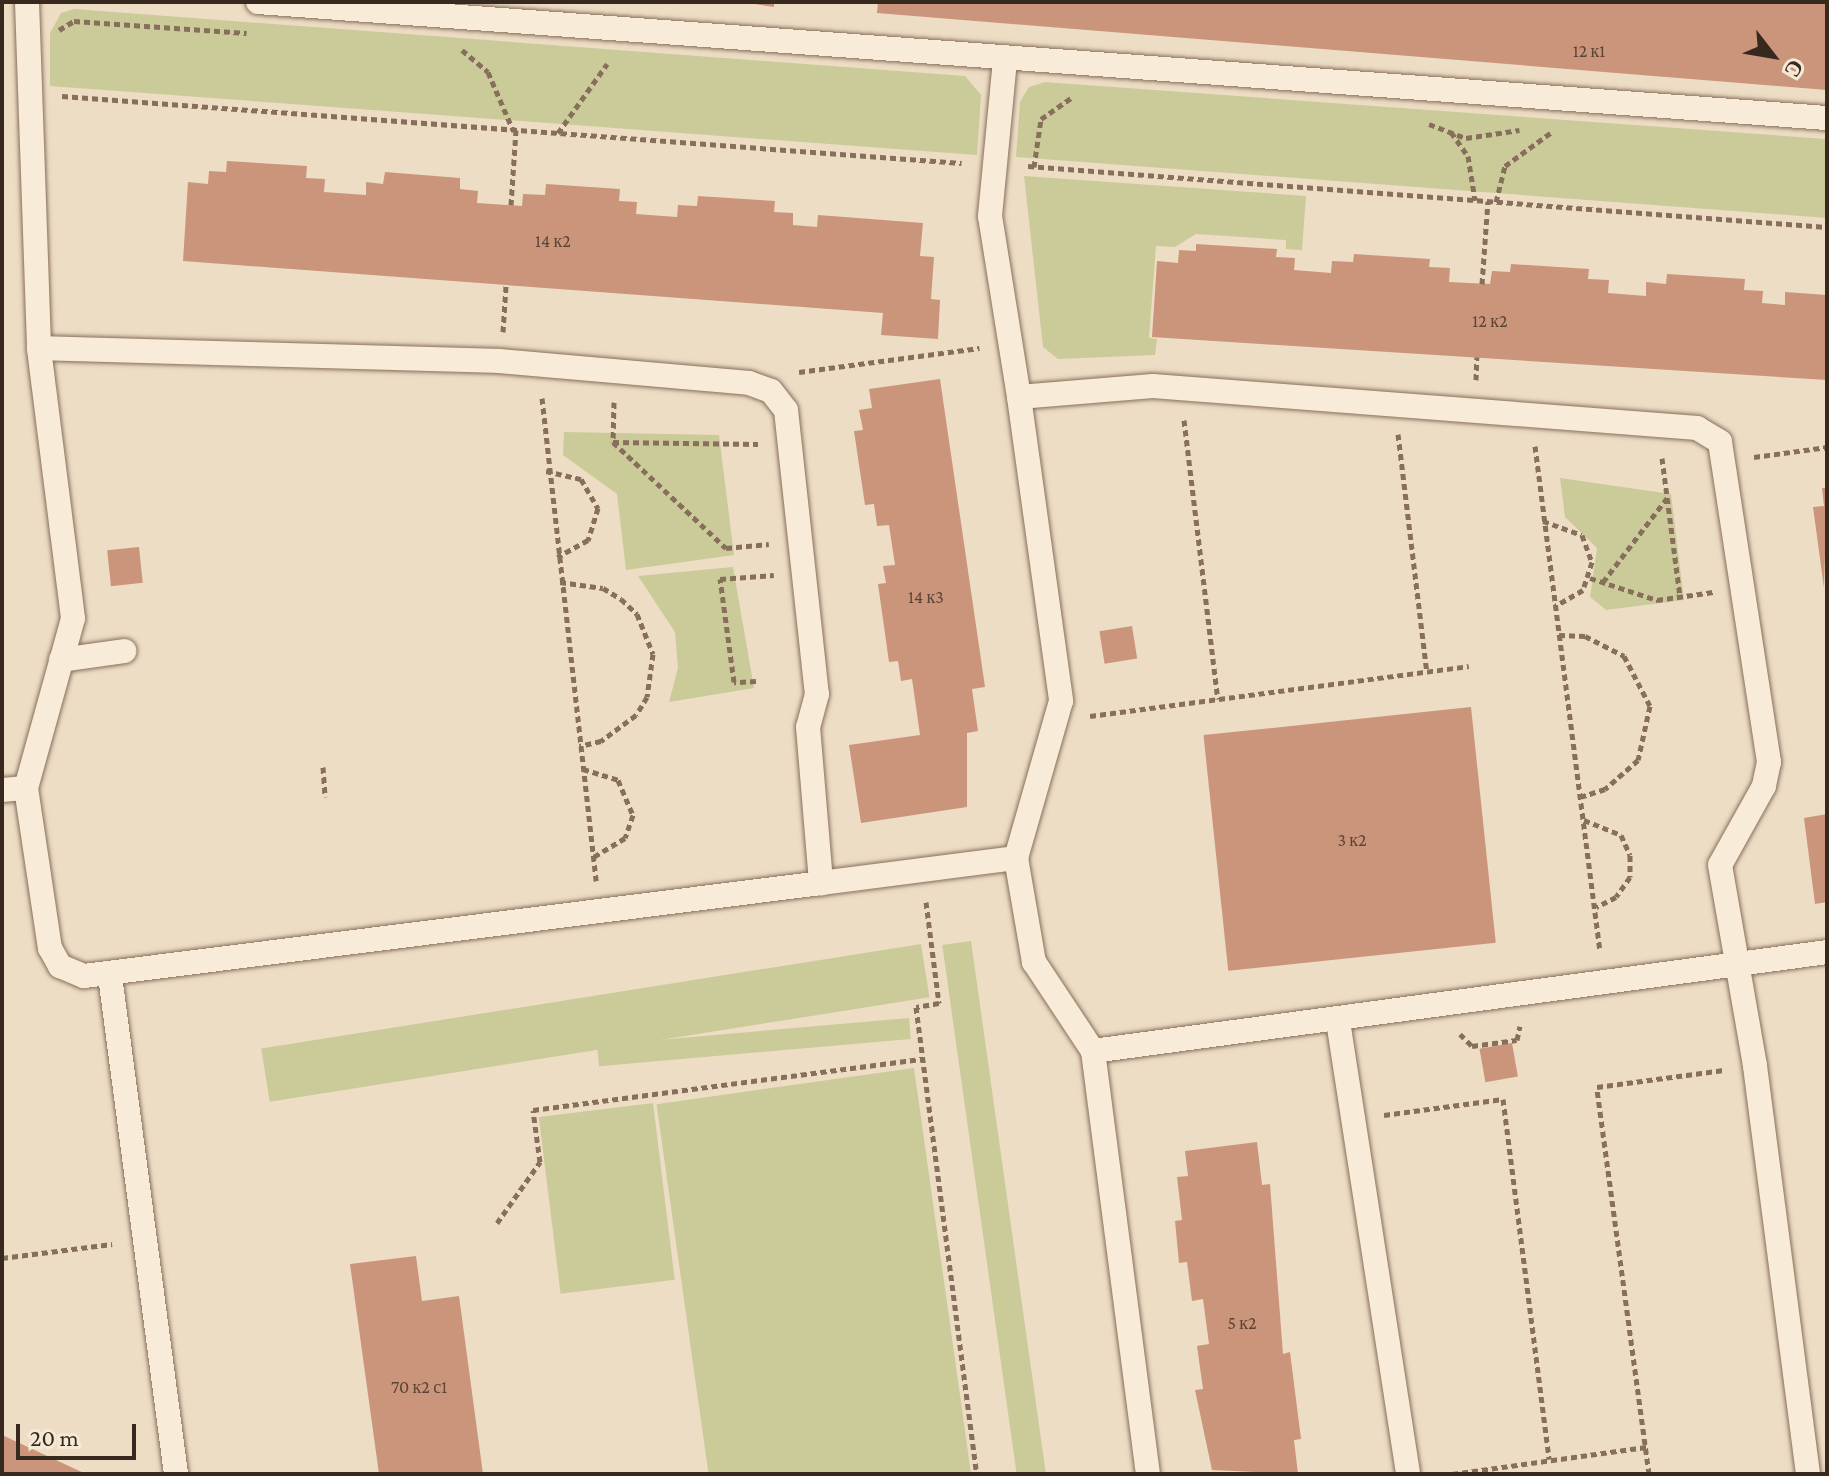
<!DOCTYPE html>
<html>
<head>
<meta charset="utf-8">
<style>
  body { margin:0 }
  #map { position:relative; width:1829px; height:1476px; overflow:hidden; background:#edddc5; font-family:"Crimson Pro",serif }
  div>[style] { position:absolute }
  .green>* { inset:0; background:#cacb99; transform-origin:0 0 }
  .building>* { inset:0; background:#cb957b; transform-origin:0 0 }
  .path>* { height:5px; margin-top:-2.5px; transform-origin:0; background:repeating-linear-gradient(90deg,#886f5b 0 6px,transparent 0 10px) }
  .roads { filter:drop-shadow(0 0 2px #886f5b) drop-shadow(0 0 2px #886f5b) }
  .lane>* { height:24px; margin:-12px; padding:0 12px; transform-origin:12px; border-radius:12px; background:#f8ecd8 }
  span { translate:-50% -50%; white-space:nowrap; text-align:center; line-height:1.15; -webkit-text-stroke:6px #f5e8d4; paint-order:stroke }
  .number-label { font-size:18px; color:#5d4436 }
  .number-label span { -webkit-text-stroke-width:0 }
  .frame { position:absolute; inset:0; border:4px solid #38291f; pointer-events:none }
  .north { position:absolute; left:1733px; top:16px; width:80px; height:80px; -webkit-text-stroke:6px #f5e8d4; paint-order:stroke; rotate:121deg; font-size:22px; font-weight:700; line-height:32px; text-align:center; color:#38291f }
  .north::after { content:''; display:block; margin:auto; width:28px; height:36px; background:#38291f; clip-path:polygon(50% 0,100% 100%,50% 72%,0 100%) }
  .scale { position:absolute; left:16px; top:1424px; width:120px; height:36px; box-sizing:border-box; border:4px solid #38291f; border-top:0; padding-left:10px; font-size:24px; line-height:28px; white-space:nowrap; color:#38291f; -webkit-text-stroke:6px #f5e8d4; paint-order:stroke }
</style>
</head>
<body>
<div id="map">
  <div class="green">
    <i style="clip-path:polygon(74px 9px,965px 76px,981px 95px,977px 155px,50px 86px,50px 33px,61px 13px)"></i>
    <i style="clip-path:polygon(1045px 82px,1827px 139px,1827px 218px,1016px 157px,1020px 102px,1029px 87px)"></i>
    <i style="clip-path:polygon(1024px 176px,1306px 196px,1302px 250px,1286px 249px,1286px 240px,1196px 234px,1175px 247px,1156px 246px,1149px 338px,1157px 339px,1155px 355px,1058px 359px,1043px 347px)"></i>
    <i style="clip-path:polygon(564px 432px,719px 435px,734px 555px,626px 570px,617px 494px,563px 455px)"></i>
    <i style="clip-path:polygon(1560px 478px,1671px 494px,1684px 600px,1606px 610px,1590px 597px,1597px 548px,1565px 517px)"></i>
    <i style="clip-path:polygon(733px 567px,754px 688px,669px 702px,678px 668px,675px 632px,638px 576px)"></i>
    <i style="left:971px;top:941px;width:538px;height:29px;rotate:82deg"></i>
    <i style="left:921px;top:944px;width:54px;height:668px;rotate:81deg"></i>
    <i style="left:909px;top:1018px;width:21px;height:313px;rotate:85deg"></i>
    <i style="left:914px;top:1068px;width:408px;height:260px;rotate:82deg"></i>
    <i style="left:653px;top:1103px;width:178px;height:115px;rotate:83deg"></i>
  </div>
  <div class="building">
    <i style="clip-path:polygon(742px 2px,774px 2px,774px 7px)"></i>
    <i style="clip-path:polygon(878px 2px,1827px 2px,1827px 90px,877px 13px)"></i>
    <i style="clip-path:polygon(227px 161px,307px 166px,306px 178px,325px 179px,324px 192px,366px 195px,366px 182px,383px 184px,385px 172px,460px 178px,460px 189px,478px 191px,477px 203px,522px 206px,523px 194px,545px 195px,546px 184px,620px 189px,619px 201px,637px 202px,636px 214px,677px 217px,678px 205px,697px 206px,698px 196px,775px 201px,774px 212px,793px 213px,793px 225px,817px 227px,818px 215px,923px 223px,920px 256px,934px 257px,931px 299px,940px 300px,938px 339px,881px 335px,883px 313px,183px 261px,188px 182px,208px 184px,209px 171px,226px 172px)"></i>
    <i style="clip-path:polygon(1196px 244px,1277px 249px,1276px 257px,1295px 258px,1294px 270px,1331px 273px,1332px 261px,1353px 262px,1354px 254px,1430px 259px,1429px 267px,1450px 268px,1449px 282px,1490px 284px,1492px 271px,1510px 272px,1511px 264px,1589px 269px,1588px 279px,1609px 280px,1608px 293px,1646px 296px,1646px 282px,1666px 284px,1667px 274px,1745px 279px,1744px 290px,1763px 291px,1762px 303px,1785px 305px,1785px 292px,1827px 295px,1827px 380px,1152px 337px,1157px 261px,1178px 263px,1179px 250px,1196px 251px)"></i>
    <i style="clip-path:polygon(940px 379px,985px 687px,972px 689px,978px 731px,967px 733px,967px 807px,861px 823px,849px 745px,920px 735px,912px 679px,901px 681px,898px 661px,889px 662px,878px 584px,886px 583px,883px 566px,895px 565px,889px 525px,877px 526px,874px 504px,865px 505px,854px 431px,863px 430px,859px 410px,872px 408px,869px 389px)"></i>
    <i style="clip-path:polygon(1822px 488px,1827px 488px,1824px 588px,1813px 507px,1824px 506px)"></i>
    <i style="left:139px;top:547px;width:36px;height:32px;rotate:84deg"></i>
    <i style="left:1132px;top:626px;width:33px;height:33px;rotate:81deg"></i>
    <i style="left:1471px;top:707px;width:237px;height:269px;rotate:84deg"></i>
    <i style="clip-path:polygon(1827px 814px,1827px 902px,1815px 904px,1804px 818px)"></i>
    <i style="left:1512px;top:1043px;width:34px;height:33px;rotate:80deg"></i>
    <i style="clip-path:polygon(1257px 1142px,1262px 1185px,1270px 1184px,1283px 1354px,1290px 1352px,1301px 1439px,1294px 1440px,1298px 1474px,1212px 1470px,1195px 1390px,1203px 1389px,1197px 1346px,1209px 1344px,1203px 1299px,1192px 1301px,1187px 1262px,1179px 1263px,1175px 1221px,1182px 1220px,1177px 1177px,1188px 1176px,1185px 1151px)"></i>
    <i style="clip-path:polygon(416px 1256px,422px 1301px,459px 1296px,483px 1474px,379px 1474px,350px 1264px)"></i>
    <i style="clip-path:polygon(2px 1435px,86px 1474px,2px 1474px)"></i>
  </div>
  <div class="path">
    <i style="left:59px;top:30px;width:17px;rotate:-31deg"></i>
    <i style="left:74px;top:21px;width:173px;rotate:4deg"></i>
    <i style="left:462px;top:50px;width:34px;rotate:40deg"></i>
    <i style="left:488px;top:72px;width:63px;rotate:66.7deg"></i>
    <i style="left:62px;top:96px;width:902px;rotate:4.26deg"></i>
    <i style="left:1429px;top:124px;width:40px;rotate:21deg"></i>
    <i style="left:1466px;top:138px;width:54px;rotate:-8.6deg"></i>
    <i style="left:1451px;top:132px;width:29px;rotate:55deg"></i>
    <i style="left:1468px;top:156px;width:45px;rotate:81deg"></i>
    <i style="left:558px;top:133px;width:85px;rotate:-54.6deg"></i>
    <i style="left:1028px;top:166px;width:801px;rotate:4.37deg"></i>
    <i style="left:1034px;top:167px;width:49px;rotate:-81.7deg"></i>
    <i style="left:1041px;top:119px;width:39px;rotate:-35deg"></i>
    <i style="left:1496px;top:202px;width:37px;rotate:-76deg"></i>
    <i style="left:1505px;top:166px;width:59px;rotate:-36.1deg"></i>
    <i style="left:511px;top:205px;width:75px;rotate:-86.2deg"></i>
    <i style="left:1482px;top:284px;width:83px;rotate:-85.9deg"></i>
    <i style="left:503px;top:332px;width:47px;rotate:-86.3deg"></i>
    <i style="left:799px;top:372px;width:182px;rotate:-7.6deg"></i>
    <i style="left:1476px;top:380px;width:23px;rotate:-88deg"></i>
    <i style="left:542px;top:398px;width:486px;rotate:83.6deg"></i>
    <i style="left:614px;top:402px;width:40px;rotate:91.4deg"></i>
    <i style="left:613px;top:442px;width:155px;rotate:43.2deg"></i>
    <i style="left:726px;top:548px;width:43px;rotate:-5.3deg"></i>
    <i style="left:1184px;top:420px;width:281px;rotate:83.1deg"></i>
    <i style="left:1398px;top:434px;width:240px;rotate:83.1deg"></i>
    <i style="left:613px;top:442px;width:145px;rotate:0.8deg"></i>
    <i style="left:1535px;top:446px;width:509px;rotate:82.67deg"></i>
    <i style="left:1754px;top:457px;width:74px;rotate:-7.8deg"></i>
    <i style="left:1662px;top:458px;width:139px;rotate:82.6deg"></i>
    <i style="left:546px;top:471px;width:36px;rotate:13deg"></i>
    <i style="left:581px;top:479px;width:34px;rotate:60deg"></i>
    <i style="left:598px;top:508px;width:34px;rotate:107deg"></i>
    <i style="left:588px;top:540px;width:35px;rotate:151deg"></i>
    <i style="left:1543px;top:521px;width:41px;rotate:19.7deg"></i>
    <i style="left:1582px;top:535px;width:29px;rotate:70deg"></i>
    <i style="left:1592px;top:562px;width:29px;rotate:108deg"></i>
    <i style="left:1583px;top:590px;width:32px;rotate:150deg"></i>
    <i style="left:1590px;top:578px;width:71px;rotate:18.2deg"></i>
    <i style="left:1657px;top:600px;width:57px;rotate:-8.1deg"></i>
    <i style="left:560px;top:582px;width:43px;rotate:7.9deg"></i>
    <i style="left:603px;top:588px;width:21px;rotate:31deg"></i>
    <i style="left:621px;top:599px;width:22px;rotate:43deg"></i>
    <i style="left:637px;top:614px;width:43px;rotate:68.2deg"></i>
    <i style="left:653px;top:654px;width:43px;rotate:97.9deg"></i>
    <i style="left:647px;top:697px;width:21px;rotate:121deg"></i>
    <i style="left:636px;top:715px;width:44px;rotate:143.4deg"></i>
    <i style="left:601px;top:741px;width:22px;rotate:167deg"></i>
    <i style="left:1603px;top:582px;width:106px;rotate:-52.7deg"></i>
    <i style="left:1559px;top:635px;width:26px;rotate:2deg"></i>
    <i style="left:1585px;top:636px;width:44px;rotate:27.1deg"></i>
    <i style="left:1624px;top:656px;width:56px;rotate:62.5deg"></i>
    <i style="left:1650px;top:706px;width:55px;rotate:102.5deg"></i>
    <i style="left:1638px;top:760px;width:44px;rotate:138.7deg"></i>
    <i style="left:1605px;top:789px;width:25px;rotate:162deg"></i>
    <i style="left:756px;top:681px;width:22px;rotate:177deg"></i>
    <i style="left:734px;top:682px;width:104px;rotate:-97.7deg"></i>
    <i style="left:720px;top:579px;width:54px;rotate:-4.2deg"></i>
    <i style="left:1090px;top:716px;width:382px;rotate:-7.5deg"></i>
    <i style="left:323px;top:767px;width:30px;rotate:86deg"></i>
    <i style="left:583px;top:769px;width:37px;rotate:17deg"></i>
    <i style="left:618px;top:780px;width:38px;rotate:67deg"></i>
    <i style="left:633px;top:815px;width:24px;rotate:109deg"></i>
    <i style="left:625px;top:838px;width:37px;rotate:149deg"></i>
    <i style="left:1584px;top:820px;width:40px;rotate:22deg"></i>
    <i style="left:1621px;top:835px;width:22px;rotate:66deg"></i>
    <i style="left:1630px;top:855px;width:22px;rotate:90deg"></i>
    <i style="left:1630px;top:877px;width:24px;rotate:125deg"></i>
    <i style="left:1616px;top:897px;width:22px;rotate:153deg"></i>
    <i style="left:926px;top:902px;width:102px;rotate:82.7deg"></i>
    <i style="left:939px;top:1003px;width:23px;rotate:170deg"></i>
    <i style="left:916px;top:1007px;width:471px;rotate:82.6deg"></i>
    <i style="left:1460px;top:1034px;width:17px;rotate:45deg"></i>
    <i style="left:1472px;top:1046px;width:45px;rotate:-7.6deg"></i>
    <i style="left:1517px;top:1040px;width:14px;rotate:-78deg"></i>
    <i style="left:1384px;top:1115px;width:120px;rotate:-7.7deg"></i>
    <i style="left:1503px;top:1099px;width:363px;rotate:82.7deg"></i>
    <i style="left:497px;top:1223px;width:75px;rotate:-54.8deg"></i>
    <i style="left:540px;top:1162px;width:52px;rotate:-97.7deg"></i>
    <i style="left:533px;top:1110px;width:393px;rotate:-7.5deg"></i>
    <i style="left:2px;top:1258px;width:111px;rotate:-7.3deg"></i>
    <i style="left:1452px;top:1474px;width:196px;rotate:-7.9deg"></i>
    <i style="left:1649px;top:1474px;width:390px;rotate:-97.7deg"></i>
    <i style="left:1597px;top:1087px;width:128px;rotate:-7.6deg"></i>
  </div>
  <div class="roads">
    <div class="lane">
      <i style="left:27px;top:2px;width:346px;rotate:88deg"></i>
      <i style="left:39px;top:348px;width:460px;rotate:1.6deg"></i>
      <i style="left:499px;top:361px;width:251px;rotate:5deg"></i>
      <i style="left:749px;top:383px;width:23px;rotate:20deg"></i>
      <i style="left:771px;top:391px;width:24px;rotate:52deg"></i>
      <i style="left:786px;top:410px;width:286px;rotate:83.8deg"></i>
      <i style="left:817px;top:694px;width:34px;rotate:105deg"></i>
      <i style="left:808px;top:727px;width:157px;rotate:85.2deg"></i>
      <i style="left:821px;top:883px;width:197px;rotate:-7.3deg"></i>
      <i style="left:258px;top:2px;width:1573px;rotate:4.23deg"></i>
      <i style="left:1005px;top:60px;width:157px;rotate:95.5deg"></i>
      <i style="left:990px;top:216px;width:183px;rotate:80.9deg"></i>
      <i style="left:1019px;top:397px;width:134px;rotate:-4.7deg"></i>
      <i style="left:1153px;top:386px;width:546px;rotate:4.41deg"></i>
      <i style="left:1697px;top:428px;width:27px;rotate:31deg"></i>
      <i style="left:1720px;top:442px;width:324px;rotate:81.3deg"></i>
      <i style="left:1769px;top:762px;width:25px;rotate:102deg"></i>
      <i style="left:1764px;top:786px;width:90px;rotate:119.1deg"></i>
      <i style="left:1720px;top:865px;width:204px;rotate:80.1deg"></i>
      <i style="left:1755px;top:1066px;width:411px;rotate:82.6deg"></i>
      <i style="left:1019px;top:397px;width:307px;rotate:82.1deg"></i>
      <i style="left:1061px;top:701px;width:163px;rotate:106deg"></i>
      <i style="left:1016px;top:858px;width:106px;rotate:80.2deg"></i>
      <i style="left:1034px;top:962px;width:107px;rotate:56.5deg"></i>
      <i style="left:1093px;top:1051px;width:427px;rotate:82.6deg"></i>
      <i style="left:61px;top:660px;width:64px;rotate:-8.1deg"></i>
      <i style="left:26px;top:788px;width:162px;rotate:81.5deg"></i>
      <i style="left:50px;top:948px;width:21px;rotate:61deg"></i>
      <i style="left:60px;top:966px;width:26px;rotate:23deg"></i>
      <i style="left:84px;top:976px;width:743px;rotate:-7.19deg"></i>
      <i style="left:2px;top:790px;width:24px;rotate:-5deg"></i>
      <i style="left:26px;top:788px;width:176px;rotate:-74.5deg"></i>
      <i style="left:73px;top:618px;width:272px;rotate:-97.2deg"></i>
      <i style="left:110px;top:976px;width:502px;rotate:82.45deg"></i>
      <i style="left:1338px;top:1021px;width:458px;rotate:81.2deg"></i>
      <i style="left:1093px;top:1051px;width:741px;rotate:-7.68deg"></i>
    </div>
  </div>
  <div class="number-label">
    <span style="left:1589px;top:51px">12 к1</span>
    <span style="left:553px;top:241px">14 к2</span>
    <span style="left:1490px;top:321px">12 к2</span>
    <span style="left:926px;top:597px">14 к3</span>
    <span style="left:1352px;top:840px">3 к2</span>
    <span style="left:1242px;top:1323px">5 к2</span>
    <span style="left:419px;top:1387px">70 к2 с1</span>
  </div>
  <div class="frame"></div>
  <div class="north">С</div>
  <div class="scale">20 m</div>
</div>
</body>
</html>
